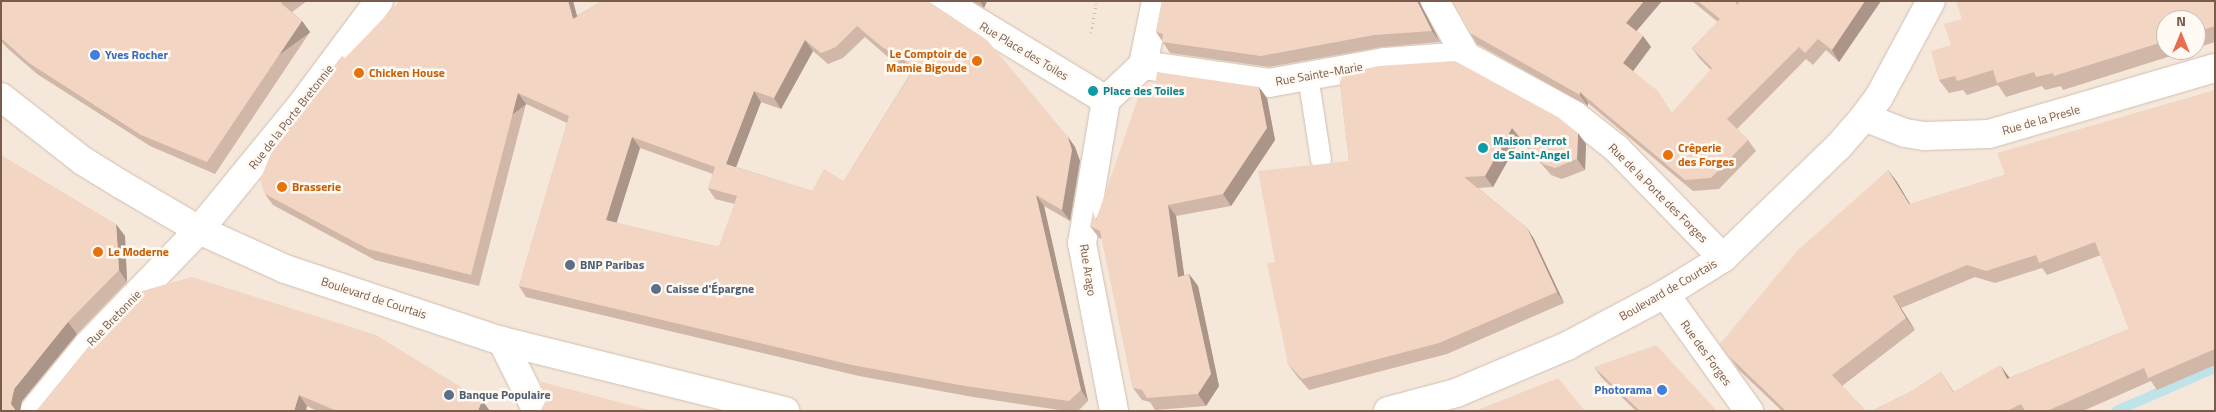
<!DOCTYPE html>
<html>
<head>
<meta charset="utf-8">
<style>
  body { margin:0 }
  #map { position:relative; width:2216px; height:412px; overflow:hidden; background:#fdf6ec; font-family:"Titillium Web",sans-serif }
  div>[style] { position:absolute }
  .residential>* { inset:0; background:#f5e8da }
  .stream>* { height:10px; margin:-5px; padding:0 5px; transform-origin:5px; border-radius:5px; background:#bfe3e8 }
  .path>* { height:3px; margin-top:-1.5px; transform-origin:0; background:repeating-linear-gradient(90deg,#d9b8a5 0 1px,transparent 0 5px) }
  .roads { filter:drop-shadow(0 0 1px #d1beb0) drop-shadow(0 0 1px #d1beb0) }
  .service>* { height:20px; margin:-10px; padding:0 10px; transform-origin:10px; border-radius:10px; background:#fff }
  .pedestrian>* { height:28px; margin:-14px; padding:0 14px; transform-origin:14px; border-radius:14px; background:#fff }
  .minor>* { height:28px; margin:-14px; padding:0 14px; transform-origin:14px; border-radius:14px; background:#fff }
  .secondary>* { height:28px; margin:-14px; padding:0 14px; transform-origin:14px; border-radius:14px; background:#fff }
  .wall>* { inset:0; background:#d1b7a8 }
  .shaded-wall>* { inset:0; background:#aa9588; transform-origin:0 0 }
  .building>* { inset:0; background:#f3d5c3 }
  .dots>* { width:14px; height:14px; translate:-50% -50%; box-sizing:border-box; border:2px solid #fffaf3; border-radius:50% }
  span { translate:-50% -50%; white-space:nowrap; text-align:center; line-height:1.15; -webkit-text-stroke:5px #fffaf3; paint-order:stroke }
  .street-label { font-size:12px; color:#7a5c4d }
  .food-label { font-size:12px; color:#c56008; font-weight:700 }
  .right { translate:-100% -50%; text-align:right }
  .left { translate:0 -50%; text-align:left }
  .shop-label { font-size:12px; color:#366cbe; font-weight:700 }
  .culture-label { font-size:12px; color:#0d838f; font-weight:700 }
  .service-label { font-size:12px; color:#4e5e75; font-weight:700 }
  .frame { position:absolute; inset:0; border:2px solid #7a5c4d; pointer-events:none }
  .north { position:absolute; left:2156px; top:10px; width:50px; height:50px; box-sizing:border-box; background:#fffaf3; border:1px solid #cabbb1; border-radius:50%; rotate:0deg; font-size:14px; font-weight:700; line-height:20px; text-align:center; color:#7a5c4d }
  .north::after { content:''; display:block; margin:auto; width:18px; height:22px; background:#e76f51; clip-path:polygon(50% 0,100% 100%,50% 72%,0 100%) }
</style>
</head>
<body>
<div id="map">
  <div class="residential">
    <i style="clip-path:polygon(evenodd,1px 1px,2215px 1px,2215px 411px,1px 411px,1px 1px,2166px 20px,2196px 20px,2196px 50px,2166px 50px,2166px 20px)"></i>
  </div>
  <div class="stream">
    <i style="left:2116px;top:411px;width:108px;rotate:-23.5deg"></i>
  </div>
  <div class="path">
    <i style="left:1091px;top:33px;width:29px;rotate:-80deg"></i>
    <i style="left:1096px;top:4px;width:5px;rotate:-143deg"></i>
  </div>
  <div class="roads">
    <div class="service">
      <i style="left:1308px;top:76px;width:85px;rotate:81.2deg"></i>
    </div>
    <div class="pedestrian">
      <i style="left:199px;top:230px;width:164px;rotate:-50.7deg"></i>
      <i style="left:303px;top:103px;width:127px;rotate:-53.3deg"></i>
    </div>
    <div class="minor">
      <i style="left:943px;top:1px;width:191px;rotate:31.3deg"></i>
      <i style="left:1435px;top:1px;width:63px;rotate:60.6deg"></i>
      <i style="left:1466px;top:56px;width:123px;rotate:28.6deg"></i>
      <i style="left:1574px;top:115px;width:55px;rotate:38.3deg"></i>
      <i style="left:1617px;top:149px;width:152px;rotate:45.8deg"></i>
      <i style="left:1143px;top:65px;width:127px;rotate:8.1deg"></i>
      <i style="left:1269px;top:83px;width:118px;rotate:-10.3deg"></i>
      <i style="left:1385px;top:62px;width:81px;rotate:-4.2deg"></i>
      <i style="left:1106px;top:100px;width:145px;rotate:99.5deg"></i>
      <i style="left:1082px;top:243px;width:171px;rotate:79.2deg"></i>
      <i style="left:1106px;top:100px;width:51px;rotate:-43.4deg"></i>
      <i style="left:1143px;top:65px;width:65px;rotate:-78.5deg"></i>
      <i style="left:502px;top:341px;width:78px;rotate:63.4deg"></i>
      <i style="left:34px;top:411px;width:85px;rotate:-50.7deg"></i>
      <i style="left:88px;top:345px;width:160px;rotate:-46deg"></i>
    </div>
    <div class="secondary">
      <i style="left:1px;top:97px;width:104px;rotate:38deg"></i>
      <i style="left:83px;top:161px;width:46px;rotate:31.6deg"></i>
      <i style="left:122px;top:185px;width:89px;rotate:30.3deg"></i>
      <i style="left:199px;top:230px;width:94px;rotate:24.4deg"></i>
      <i style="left:285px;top:269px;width:229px;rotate:18.4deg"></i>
      <i style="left:502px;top:341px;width:292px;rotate:13.9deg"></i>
      <i style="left:1864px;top:117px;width:44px;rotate:21.3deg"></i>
      <i style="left:1905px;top:133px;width:20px;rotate:9deg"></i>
      <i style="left:1925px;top:136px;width:64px;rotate:-1.8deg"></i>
      <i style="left:1989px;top:134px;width:235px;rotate:-16.3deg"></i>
      <i style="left:1665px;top:294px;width:144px;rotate:54.3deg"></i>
      <i style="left:1388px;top:411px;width:70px;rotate:-14.8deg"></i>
      <i style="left:1456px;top:393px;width:121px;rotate:-22.9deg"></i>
      <i style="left:1567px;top:346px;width:111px;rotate:-28deg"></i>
      <i style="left:1665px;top:294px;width:68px;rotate:-31.8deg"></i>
      <i style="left:1723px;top:258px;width:161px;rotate:-44deg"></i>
      <i style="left:1839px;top:146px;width:38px;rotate:-49deg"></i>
      <i style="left:1864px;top:117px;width:25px;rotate:-53deg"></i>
      <i style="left:1879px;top:97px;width:109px;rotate:-61.6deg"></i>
    </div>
  </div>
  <div class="wall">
    <i style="clip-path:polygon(1px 1px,307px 1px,292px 12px,302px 21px,310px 32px,215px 174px,150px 146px,37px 74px,6px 47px,1px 41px)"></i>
    <i style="clip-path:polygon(evenodd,602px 1px,929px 1px,929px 2px,1068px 137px,1075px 147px,1080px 161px,1070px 221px,1044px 206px,1088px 401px,1078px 411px,1066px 411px,973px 397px,859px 376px,526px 297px,519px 286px,567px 123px,526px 104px,479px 286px,375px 260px,273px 205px,265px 194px,345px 58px,577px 16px,602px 1px,865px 37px,889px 58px,912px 71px,844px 181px,812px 191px,736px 167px,761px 102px,781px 109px,813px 51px,828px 64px,843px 58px,865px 37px,602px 1px,640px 148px,713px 174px,708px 188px,715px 199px,735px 204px,719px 247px,616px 223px,640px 148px)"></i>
    <i style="clip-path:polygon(972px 1px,987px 1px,984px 8px)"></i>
    <i style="clip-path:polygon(1162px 1px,1419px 1px,1440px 42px,1382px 47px,1269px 67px,1170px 53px,1156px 32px)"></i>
    <i style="clip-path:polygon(1452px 1px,1662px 1px,1636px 31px,1643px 36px,1651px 47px,1633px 71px,1672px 113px,1711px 70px,1700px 59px,1692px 48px,1718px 22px,1692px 1px,1739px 1px,1739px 2px,1740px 1px,1881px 1px,1839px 62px,1826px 50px,1813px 65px,1806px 59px,1737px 129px,1748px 140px,1756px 151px,1719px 189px,1693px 191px,1588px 103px,1588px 106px,1477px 44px,1470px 33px)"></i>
    <i style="clip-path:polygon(2215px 1px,2215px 42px,2196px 48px,2196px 20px,2166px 20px,2166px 50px,2190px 50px,2063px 90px,2061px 86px,2045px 90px,2042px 86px,2006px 97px,1998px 85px,1967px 95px,1963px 90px,1949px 93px,1939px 80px,1951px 45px,1962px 19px)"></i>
    <i style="clip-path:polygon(1339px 74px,1586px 144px,1585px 170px,1562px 179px,1551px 175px,1520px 139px,1493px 187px,1478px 188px,1527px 228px,1534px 239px,1564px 303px,1447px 354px,1309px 390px,1296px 375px,1288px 364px,1275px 262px,1349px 161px)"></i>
    <i style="clip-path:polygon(2215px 90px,2215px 365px,2157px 390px,2151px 381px,2083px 411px,1872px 411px,1912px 391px,1941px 372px,1954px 392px,2009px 378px,2129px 329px,2101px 255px,2047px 275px,2042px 268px,1995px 283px,1975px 277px,1901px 308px,1915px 330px,1842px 386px,1866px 411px,1782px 411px,1739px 370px,1720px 344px,1888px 170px,1897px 182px,1910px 204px,2005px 175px)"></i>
    <i style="clip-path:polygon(1154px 95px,1267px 98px,1275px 140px,1231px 206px,1176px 216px,1184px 275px,1189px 274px,1198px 286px,1219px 386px,1206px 406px,1155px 410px,1150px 402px,1142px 400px,1133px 388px,1102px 239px,1099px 238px,1090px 226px,1097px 217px)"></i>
    <i style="clip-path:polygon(125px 236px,127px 282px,77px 334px,22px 401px,20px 411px,1px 411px)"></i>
    <i style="clip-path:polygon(91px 344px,490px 411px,317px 411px,307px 406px,38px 409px)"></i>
    <i style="clip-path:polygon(1594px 367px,1717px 411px,1636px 411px,1602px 378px)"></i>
  </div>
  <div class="shaded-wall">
    <i style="clip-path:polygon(568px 1px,573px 1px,581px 30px,573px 19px)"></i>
    <i style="clip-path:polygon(980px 1px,987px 1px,984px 8px)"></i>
    <i style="clip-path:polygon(1417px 1px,1419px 1px,1440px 42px,1432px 31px)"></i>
    <i style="clip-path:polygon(1644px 1px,1662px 1px,1634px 34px,1626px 23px)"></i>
    <i style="clip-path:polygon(1865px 1px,1881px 1px,1839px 62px,1832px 50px)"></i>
    <i style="left:302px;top:21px;width:14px;height:170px;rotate:54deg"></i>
    <i style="clip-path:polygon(1643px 36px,1651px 47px,1631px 74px,1623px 63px)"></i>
    <i style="clip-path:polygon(805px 40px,813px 51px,781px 109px,774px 98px)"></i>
    <i style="clip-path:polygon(1259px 87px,1267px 98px,1275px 140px,1231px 206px,1223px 194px)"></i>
    <i style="clip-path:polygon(754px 91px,761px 102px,733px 175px,726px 164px)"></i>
    <i style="clip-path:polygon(1580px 92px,1588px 103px,1588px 106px,1580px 95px)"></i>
    <i style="left:518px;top:93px;width:14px;height:188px;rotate:54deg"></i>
    <i style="clip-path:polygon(1512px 128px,1520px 139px,1493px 187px,1485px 176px)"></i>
    <i style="clip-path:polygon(1578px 133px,1586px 144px,1585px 170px,1577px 159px)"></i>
    <i style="clip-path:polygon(632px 137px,640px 148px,614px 231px,606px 220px)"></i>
    <i style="clip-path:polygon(1068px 137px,1075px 147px,1080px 161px,1070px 221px,1062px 210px)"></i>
    <i style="clip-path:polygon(1888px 170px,1897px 182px,1917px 216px,1909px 204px)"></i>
    <i style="clip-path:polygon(1036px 195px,1044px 206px,1088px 401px,1081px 390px)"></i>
    <i style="clip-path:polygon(1168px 205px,1176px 216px,1186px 288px,1178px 277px)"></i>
    <i style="clip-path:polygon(116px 224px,125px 236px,127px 282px,119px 270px)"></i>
    <i style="clip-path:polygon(1527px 228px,1534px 239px,1564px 303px,1557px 292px)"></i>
    <i style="clip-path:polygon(1189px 274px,1198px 286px,1219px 386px,1206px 406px,1198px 394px)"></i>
    <i style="clip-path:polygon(1893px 296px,1901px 308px,1915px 330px,1906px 318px)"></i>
    <i style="clip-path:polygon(68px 322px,77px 334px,22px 401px,20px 411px,16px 411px,11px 404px,14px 389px)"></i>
    <i style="clip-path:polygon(2000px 365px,2009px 377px,2016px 391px,2007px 379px)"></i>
    <i style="clip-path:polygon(299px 395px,307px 406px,306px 411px,294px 411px)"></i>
    <i style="clip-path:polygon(482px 400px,490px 411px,478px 411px)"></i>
  </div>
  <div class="building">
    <i style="clip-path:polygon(1px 1px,283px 1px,281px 3px,302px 21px,207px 162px,141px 135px,29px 63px,1px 38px)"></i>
    <i style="clip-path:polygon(evenodd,400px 1px,568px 1px,573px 19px,602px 1px,928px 1px,987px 40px,1068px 137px,1072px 150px,1062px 210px,1036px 195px,1081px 390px,1069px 401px,965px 386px,852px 365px,519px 286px,569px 116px,518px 93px,471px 275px,368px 249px,265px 194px,260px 180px,277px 139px,342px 56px,345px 58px,400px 1px,857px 26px,882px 47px,915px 67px,844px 181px,824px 169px,812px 191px,726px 164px,754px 91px,774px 98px,805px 40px,821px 53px,836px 47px,857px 26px,400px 1px,632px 137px,715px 167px,708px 188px,737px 196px,719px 247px,606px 220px,632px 137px)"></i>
    <i style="clip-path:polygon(1162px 1px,1417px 1px,1432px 31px,1374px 35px,1261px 56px,1162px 42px,1163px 34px,1156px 32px)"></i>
    <i style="clip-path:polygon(1452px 1px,1644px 1px,1626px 23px,1643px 36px,1623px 63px,1658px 91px,1672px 113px,1712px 68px,1692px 48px,1720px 19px,1698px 1px,1735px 1px,1737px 5px,1740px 1px,1865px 1px,1832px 50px,1818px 39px,1805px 53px,1799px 47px,1727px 119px,1748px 140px,1711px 178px,1685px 180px,1580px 92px,1580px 95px,1470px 33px)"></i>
    <i style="clip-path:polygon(1956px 1px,2215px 1px,2215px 26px,2196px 32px,2196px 20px,2166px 20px,2166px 41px,2054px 76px,2053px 73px,2036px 77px,2034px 72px,1997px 83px,1993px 70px,1957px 81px,1955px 76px,1939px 80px,1931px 51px,1951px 45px,1944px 24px,1962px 19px)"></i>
    <i style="clip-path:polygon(1455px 61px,1558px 117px,1578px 133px,1577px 159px,1555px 168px,1543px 164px,1512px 128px,1485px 176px,1464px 177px,1527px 228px,1557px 292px,1439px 343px,1302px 379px,1288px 364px,1267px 263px,1275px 262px,1258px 171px,1349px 161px,1339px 74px,1379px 66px)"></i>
    <i style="clip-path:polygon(1157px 72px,1259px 87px,1267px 128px,1223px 194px,1168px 205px,1178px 277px,1189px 274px,1211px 374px,1198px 394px,1147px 398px,1142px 390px,1133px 388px,1100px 231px,1090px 226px,1093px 211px,1096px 220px,1141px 89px,1154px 95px)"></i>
    <i style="clip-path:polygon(2215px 90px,2215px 349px,2148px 378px,2144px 368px,2047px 411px,2025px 411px,2021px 404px,2007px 411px,1872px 411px,1912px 391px,1941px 372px,1953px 392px,2000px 365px,2007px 379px,2129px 329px,2095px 242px,2039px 263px,2036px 255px,1986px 271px,1967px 265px,1893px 296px,1906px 318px,1832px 375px,1866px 411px,1786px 411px,1730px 357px,1720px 344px,1798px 250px,1888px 170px,1909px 204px,2005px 175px,1997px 153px)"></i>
    <i style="clip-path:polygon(1px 155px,116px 224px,119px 270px,68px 322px,14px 389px,11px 404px,16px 411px,1px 411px)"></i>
    <i style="clip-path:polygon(192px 277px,376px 335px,482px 400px,478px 411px,337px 411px,299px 395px,294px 411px,35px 411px,38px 409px,91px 344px,142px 291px)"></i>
    <i style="clip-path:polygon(1656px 345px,1717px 411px,1640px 411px,1594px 367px)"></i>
    <i style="clip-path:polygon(1558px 378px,1585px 411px,1475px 411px)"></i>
    <i style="clip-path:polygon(538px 381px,653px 411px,540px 411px,545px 402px)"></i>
  </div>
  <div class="dots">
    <i style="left:95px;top:55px;background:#3f7fe0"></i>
    <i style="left:977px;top:61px;background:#e8710a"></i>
    <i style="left:359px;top:73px;background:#e8710a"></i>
    <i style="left:1093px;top:91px;background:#0f9aa8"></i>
    <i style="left:1483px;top:148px;background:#0f9aa8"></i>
    <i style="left:1668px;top:155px;background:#e8710a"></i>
    <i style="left:282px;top:187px;background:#e8710a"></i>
    <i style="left:98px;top:252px;background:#e8710a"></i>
    <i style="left:570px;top:265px;background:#5c6f8a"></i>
    <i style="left:656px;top:289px;background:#5c6f8a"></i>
    <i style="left:1662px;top:390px;background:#3f7fe0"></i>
    <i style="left:449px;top:395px;background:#5c6f8a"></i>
  </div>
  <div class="street-label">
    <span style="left:1024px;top:51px;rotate:31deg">Rue Place des Toiles</span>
    <span style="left:1319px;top:74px;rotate:-10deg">Rue Sainte-Marie</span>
    <span style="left:291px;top:117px;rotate:-52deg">Rue de la Porte Bretonnie</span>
    <span style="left:2041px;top:120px;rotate:-16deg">Rue de la Presle</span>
    <span style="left:1658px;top:193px;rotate:45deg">Rue de la Porte des Forges</span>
    <span style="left:1088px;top:270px;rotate:81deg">Rue Arago</span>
    <span style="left:1668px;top:290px;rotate:-30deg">Boulevard de Courtais</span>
    <span style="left:374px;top:298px;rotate:18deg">Boulevard de Courtais</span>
    <span style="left:114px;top:318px;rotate:-46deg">Rue Bretonnie</span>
    <span style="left:1706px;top:353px;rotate:54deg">Rue des Forges</span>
  </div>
  <div class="food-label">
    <span class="right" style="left:967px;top:61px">Le Comptoir de<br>Mamie Bigoude</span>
    <span class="left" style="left:369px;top:73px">Chicken House</span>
    <span class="left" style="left:1678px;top:155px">Crêperie<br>des Forges</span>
    <span class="left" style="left:292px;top:187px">Brasserie</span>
    <span class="left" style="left:108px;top:252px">Le Moderne</span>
  </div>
  <div class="shop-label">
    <span class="left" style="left:105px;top:55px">Yves Rocher</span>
    <span class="right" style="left:1652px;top:390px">Photorama</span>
  </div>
  <div class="culture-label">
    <span class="left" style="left:1103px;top:91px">Place des Toiles</span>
    <span class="left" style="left:1493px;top:148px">Maison Perrot<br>de Saint-Angel</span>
  </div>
  <div class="service-label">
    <span class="left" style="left:580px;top:265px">BNP Paribas</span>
    <span class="left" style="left:666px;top:289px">Caisse d'Épargne</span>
    <span class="left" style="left:459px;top:395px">Banque Populaire</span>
  </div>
  <div class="frame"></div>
  <div class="north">N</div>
</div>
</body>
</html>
